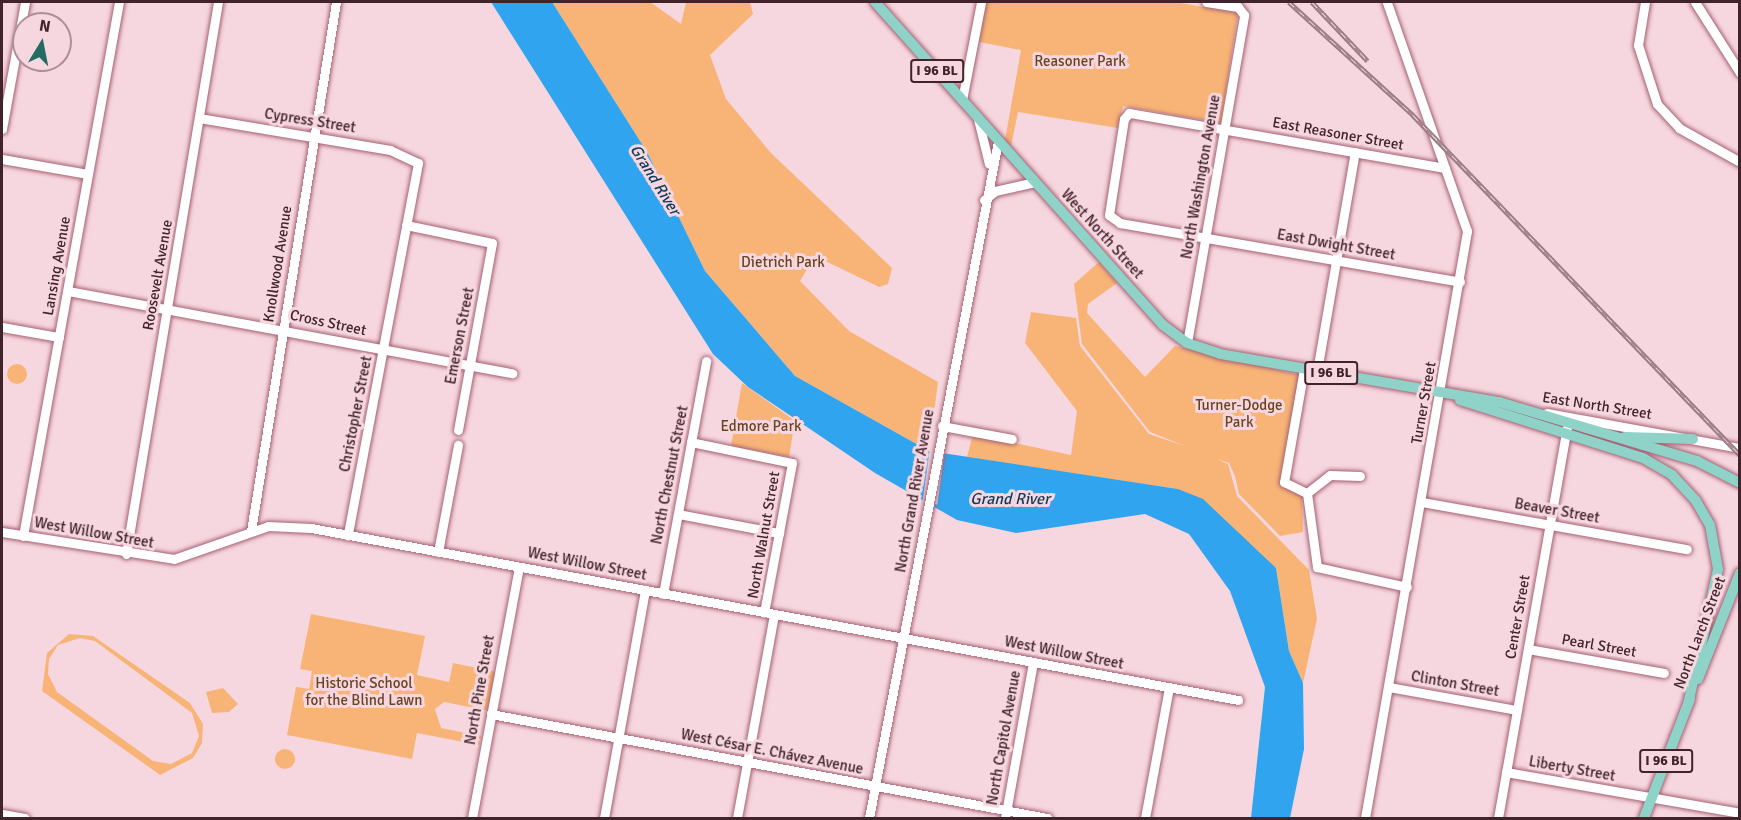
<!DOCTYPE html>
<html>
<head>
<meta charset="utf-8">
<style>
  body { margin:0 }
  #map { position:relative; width:1741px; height:820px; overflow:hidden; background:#f7d7df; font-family:Signika,sans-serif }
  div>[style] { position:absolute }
  .green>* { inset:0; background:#f8b476 }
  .round { border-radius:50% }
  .water>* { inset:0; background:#30a4ee }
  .pier>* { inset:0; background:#f7d7df; transform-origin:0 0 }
  .roads { filter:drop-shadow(0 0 2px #a56073) drop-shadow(0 0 2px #a56073) }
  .minor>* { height:9px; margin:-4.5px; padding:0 4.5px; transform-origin:4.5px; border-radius:4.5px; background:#fff }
  .major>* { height:10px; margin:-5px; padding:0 5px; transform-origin:5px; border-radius:5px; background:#8ed2c8 }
  .rail>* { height:4.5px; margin-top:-2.25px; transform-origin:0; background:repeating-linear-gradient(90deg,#f7d7df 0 7px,#9c7d86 0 14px); box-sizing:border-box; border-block:2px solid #9c7d86 }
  span { translate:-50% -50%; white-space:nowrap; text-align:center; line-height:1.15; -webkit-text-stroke:6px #f7d7df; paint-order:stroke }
  .shield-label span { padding:2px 4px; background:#f7d7df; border:2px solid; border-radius:4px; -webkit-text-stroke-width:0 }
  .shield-label { font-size:14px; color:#41232c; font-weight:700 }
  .park-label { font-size:15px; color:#694421 }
  .street-label { font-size:15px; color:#41232c }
  .water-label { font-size:16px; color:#0d3b58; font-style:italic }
  .frame { position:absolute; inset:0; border:3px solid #41232c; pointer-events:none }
  .north { position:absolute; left:12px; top:12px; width:60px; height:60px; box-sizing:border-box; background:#f7d7df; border:2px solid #ae8f97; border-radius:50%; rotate:10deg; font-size:16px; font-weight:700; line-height:24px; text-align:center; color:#41232c }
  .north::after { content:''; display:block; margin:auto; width:21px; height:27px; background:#246c62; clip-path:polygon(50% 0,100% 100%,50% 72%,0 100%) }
</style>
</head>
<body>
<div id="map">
  <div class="green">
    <i style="clip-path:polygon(552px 2px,650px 2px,681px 24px,686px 2px,750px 2px,753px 14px,710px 55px,726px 99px,771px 153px,892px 268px,888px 284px,879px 287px,815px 256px,800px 281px,849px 331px,938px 382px,929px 451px,795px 376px,705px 271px,647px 152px)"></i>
    <i style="clip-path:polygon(986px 2px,1175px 2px,1238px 13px,1221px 123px,1123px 106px,1118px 128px,1018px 112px,1011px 146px,1005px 140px,1021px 50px,979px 42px)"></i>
    <i style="clip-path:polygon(1099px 262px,1117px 283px,1088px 304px,1087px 313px,1145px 377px,1175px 346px,1299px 375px,1280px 484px,1302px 495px,1303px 532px,1280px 536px,1239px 494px,1235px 476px,1229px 463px,1217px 459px,1228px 464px,1237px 496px,1309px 570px,1317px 619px,1303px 683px,1289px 651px,1276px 568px,1178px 489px,967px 457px,973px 434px,1071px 455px,1077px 411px,1025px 343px,1031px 312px,1076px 318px,1080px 346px,1149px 434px,1185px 446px,1150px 432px,1082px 344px,1074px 284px)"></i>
    <i class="round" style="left:7px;top:364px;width:20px;height:20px"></i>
    <i style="clip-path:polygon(742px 383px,795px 421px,789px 457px,731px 446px)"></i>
    <i style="clip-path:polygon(311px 614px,425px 636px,417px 675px,449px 682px,453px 663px,497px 672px,490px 711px,444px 702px,435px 709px,441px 728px,481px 736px,479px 745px,417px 733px,412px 759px,287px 735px,296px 687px,309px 689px,312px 671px,300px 669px)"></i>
    <i style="clip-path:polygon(evenodd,69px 634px,93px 636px,190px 703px,203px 724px,202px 743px,193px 758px,160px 775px,42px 691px,47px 653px,69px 634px,80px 638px,95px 641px,192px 713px,199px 736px,192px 753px,171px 764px,153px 761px,57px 692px,48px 674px,49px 659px,58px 645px,80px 638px)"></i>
    <i style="clip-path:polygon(223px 688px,238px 704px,229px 712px,212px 713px,206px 692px)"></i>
    <i class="round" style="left:275px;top:749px;width:20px;height:20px"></i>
  </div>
  <div class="water">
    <i style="clip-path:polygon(491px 2px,552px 2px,647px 152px,705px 271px,795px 376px,929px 451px,1178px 489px,1203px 499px,1276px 568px,1289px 651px,1303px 683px,1304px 749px,1290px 818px,1251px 818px,1265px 687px,1230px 591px,1189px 534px,1145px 514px,1016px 533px,957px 520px,875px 473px,748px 387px,713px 354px)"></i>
  </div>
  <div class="pier">
    <i style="left:930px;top:448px;width:15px;height:55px;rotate:8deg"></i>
  </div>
  <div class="roads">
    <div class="minor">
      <i style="left:1645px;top:2px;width:44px;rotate:99.2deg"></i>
      <i style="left:1638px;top:45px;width:62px;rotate:72.1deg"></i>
      <i style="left:1657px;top:104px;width:33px;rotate:47deg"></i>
      <i style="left:1679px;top:128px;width:70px;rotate:29.1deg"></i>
      <i style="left:1695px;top:2px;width:84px;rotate:57.6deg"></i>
      <i style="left:962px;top:100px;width:100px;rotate:-79deg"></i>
      <i style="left:199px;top:118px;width:194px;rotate:9.5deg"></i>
      <i style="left:390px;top:150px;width:31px;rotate:25deg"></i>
      <i style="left:418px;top:163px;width:379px;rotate:100.7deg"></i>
      <i style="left:978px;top:119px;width:46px;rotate:76.3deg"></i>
      <i style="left:2px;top:129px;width:129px;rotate:-79.7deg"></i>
      <i style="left:2px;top:159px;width:87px;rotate:9.9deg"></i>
      <i style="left:1445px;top:168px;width:321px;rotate:-170.1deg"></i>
      <i style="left:1129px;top:113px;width:8px;rotate:130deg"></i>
      <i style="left:1124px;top:119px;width:97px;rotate:98.9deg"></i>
      <i style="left:1109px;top:215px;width:14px;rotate:36deg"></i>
      <i style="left:1120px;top:223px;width:345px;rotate:9.8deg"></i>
      <i style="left:984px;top:200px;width:14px;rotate:-39deg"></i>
      <i style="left:995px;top:191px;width:41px;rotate:-12.7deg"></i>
      <i style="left:406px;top:225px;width:88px;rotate:11.8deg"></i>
      <i style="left:492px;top:243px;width:190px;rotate:100.3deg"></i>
      <i style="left:68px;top:291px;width:452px;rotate:10.5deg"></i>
      <i style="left:2px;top:327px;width:58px;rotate:10deg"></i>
      <i style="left:1187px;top:343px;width:333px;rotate:-80.1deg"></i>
      <i style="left:1244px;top:15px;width:10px;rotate:-127deg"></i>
      <i style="left:1238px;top:7px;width:32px;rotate:-171deg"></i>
      <i style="left:1304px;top:369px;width:115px;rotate:100deg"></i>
      <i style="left:1284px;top:482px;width:25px;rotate:26deg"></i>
      <i style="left:1307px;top:493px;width:75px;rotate:82.3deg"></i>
      <i style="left:1317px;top:567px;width:92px;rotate:12.5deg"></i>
      <i style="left:1317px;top:371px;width:222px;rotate:-80.2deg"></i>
      <i style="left:1547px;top:413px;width:196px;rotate:10.3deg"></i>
      <i style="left:942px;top:426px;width:71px;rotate:10.5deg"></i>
      <i style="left:691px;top:442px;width:103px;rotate:11.7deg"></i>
      <i style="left:792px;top:463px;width:152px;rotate:100.6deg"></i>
      <i style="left:1307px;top:493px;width:29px;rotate:-38deg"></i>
      <i style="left:1330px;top:475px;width:30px;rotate:2deg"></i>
      <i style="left:1422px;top:502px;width:269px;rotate:10.1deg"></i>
      <i style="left:678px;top:514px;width:103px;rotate:10.7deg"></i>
      <i style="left:251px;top:531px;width:536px;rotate:-80.87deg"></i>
      <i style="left:2px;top:532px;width:174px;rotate:8.9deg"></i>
      <i style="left:174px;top:559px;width:100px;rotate:-19.3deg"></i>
      <i style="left:268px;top:526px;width:43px;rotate:2.7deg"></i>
      <i style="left:311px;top:528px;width:943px;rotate:10.51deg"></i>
      <i style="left:23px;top:536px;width:543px;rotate:-79.81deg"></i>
      <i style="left:438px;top:552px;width:109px;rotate:-79.4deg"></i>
      <i style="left:126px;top:554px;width:560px;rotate:-80.54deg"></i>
      <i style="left:663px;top:594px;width:237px;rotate:-79.5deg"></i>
      <i style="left:1528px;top:649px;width:138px;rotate:10deg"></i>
      <i style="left:1389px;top:687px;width:130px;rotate:10.2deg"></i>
      <i style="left:491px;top:714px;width:566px;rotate:10.59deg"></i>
      <i style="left:1506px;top:772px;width:238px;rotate:9.9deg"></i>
      <i style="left:2px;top:814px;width:23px;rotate:10deg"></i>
      <i style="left:472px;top:818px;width:255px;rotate:-79.4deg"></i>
      <i style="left:604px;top:818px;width:232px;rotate:-79.8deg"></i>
      <i style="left:737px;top:818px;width:207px;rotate:-79.7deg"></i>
      <i style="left:869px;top:818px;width:689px;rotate:-79.21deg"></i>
      <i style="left:1005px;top:818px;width:158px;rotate:-79.8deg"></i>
      <i style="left:1145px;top:818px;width:133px;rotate:-79.6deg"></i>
      <i style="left:1365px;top:818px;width:596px;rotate:-80.14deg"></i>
      <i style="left:1467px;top:231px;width:243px;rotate:-109.3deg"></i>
      <i style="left:1498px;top:818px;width:396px;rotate:-80deg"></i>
    </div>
    <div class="major">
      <i style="left:875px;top:2px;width:433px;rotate:48.3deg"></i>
      <i style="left:1163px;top:325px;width:30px;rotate:37deg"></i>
      <i style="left:1187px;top:343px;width:35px;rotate:18deg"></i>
      <i style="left:1220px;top:354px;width:283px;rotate:9.8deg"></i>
      <i style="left:1499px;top:402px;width:207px;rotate:16.6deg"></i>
      <i style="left:1697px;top:461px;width:48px;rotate:27.1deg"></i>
      <i style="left:1460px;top:400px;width:192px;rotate:17.6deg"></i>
      <i style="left:1643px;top:458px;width:34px;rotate:30deg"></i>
      <i style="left:1672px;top:475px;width:35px;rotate:47deg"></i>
      <i style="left:1696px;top:501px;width:28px;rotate:60deg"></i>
      <i style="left:1710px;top:525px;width:45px;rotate:79.7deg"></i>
      <i style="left:1718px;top:569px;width:138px;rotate:102.5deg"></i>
      <i style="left:1625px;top:437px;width:68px;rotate:1.7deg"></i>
      <i style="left:1698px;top:679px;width:114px;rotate:-68.4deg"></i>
      <i style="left:1644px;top:818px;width:128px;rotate:-68.9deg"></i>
    </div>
  </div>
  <div class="rail">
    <i style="left:1289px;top:2px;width:168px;rotate:42.3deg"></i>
    <i style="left:1413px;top:115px;width:472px;rotate:46.1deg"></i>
    <i style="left:1312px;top:2px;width:81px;rotate:46.5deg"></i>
  </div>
  <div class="shield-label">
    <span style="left:937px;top:71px">I 96 BL</span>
    <span style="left:1331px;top:373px">I 96 BL</span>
    <span style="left:1666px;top:761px">I 96 BL</span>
  </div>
  <div class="park-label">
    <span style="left:1080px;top:62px">Reasoner Park</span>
    <span style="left:783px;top:263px">Dietrich Park</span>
    <span style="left:1239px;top:414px">Turner-Dodge<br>Park</span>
    <span style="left:761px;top:427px">Edmore Park</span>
    <span style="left:364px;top:692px">Historic School<br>for the Blind Lawn</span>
  </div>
  <div class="street-label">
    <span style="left:310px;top:121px;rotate:9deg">Cypress Street</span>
    <span style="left:1338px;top:134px;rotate:10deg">East Reasoner Street</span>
    <span style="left:1201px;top:177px;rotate:-80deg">North Washington Avenue</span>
    <span style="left:1102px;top:234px;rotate:48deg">West North Street</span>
    <span style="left:1336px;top:245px;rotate:10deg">East Dwight Street</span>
    <span style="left:278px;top:264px;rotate:-81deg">Knollwood Avenue</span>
    <span style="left:57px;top:266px;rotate:-80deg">Lansing Avenue</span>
    <span style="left:158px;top:275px;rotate:-80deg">Roosevelt Avenue</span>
    <span style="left:328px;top:323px;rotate:12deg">Cross Street</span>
    <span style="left:460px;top:336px;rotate:-79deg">Emerson Street</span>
    <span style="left:1424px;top:403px;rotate:-80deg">Turner Street</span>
    <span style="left:1597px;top:406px;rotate:9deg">East North Street</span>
    <span style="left:356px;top:414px;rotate:-79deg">Christopher Street</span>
    <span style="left:670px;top:475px;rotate:-79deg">North Chestnut Street</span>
    <span style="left:915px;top:491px;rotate:-80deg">North Grand River Avenue</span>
    <span style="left:1557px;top:511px;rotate:10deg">Beaver Street</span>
    <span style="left:94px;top:533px;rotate:10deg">West Willow Street</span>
    <span style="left:764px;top:535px;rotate:-80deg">North Walnut Street</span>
    <span style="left:587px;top:564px;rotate:11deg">West Willow Street</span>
    <span style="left:1518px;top:617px;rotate:-80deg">Center Street</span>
    <span style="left:1700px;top:633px;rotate:-69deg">North Larch Street</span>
    <span style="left:1599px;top:646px;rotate:10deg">Pearl Street</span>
    <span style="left:1064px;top:653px;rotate:11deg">West Willow Street</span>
    <span style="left:1455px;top:684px;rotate:10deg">Clinton Street</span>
    <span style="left:480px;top:690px;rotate:-80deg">North Pine Street</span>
    <span style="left:1004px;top:738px;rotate:-80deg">North Capitol Avenue</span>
    <span style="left:772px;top:752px;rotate:11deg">West César E. Chávez Avenue</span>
    <span style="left:1572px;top:769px;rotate:10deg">Liberty Street</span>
  </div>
  <div class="water-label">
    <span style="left:655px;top:180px;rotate:58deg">Grand River</span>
    <span style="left:1010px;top:499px">Grand River</span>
  </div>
  <div class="frame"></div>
  <div class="north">N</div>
</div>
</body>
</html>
